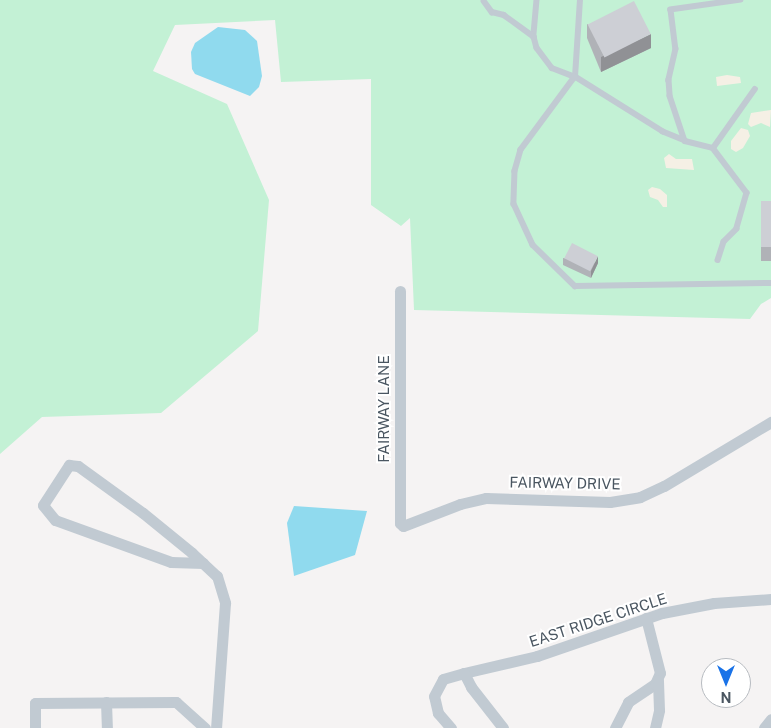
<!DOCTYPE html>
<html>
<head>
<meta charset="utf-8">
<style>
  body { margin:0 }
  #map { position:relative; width:771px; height:728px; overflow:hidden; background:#f5f3f3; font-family:"Public Sans",sans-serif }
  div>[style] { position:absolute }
  .green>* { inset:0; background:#c3f1d5 }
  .sand>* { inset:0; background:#f5f0e5 }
  .water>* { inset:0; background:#90daee }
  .service>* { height:5.5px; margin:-2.75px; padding:0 2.75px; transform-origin:2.75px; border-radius:2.75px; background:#c1cad2 }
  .minor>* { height:11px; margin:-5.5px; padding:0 5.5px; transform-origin:5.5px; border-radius:5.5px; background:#c1cad2 }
  .wall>* { inset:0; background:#b0b2b7; transform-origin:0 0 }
  .shaded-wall>* { inset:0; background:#909195 }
  .building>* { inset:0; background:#cdcfd5; transform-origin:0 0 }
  span { translate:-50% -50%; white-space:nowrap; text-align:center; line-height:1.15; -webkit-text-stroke:4px #fff; paint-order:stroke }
  .street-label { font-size:15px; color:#4a5661 }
  .north { position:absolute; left:701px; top:658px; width:50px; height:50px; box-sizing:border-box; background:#fff; border:1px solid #b7bbc0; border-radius:50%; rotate:180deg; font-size:14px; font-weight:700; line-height:20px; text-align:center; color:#4a5661 }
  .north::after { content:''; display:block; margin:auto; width:18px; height:22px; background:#1a73e8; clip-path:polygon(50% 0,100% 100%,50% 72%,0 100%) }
</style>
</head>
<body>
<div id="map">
  <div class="green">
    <i style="clip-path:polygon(0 0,771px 0,771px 298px,761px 304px,750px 319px,414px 310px,410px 218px,401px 226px,371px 205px,371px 79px,281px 82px,275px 20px,175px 25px,153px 71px,227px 104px,269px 200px,258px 331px,161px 413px,42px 417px,0 454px)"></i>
  </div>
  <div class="sand">
    <i style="clip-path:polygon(727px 75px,740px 77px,741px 83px,717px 86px,716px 77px)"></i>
    <i style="clip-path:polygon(771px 110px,770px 127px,761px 123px,751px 127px,748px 124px,751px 113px)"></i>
    <i style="clip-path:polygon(741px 128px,748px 130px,750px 136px,743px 148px,736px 152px,731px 149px,731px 141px)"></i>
    <i style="clip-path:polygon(669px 154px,676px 159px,692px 159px,694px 170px,666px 168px,664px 158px)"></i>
    <i style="clip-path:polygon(652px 187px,660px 189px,667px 195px,667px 207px,663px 207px,658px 200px,650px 197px,648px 190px)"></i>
  </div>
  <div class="water">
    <i style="clip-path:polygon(218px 27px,245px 30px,257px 41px,262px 76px,259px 87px,250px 96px,195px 74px,192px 69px,191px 52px,195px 43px)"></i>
    <i style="clip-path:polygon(294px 506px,367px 511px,355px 555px,294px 576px,287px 523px)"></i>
  </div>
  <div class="service">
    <i style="left:537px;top:0;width:37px;rotate:95deg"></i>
    <i style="left:534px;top:37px;width:11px;rotate:75deg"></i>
    <i style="left:537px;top:48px;width:25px;rotate:53deg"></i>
    <i style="left:552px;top:68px;width:25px;rotate:21deg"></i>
    <i style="left:575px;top:77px;width:77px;rotate:-86.3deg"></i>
    <i style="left:741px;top:0;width:71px;rotate:171.9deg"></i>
    <i style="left:671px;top:10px;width:39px;rotate:83deg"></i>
    <i style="left:676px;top:49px;width:32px;rotate:103deg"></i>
    <i style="left:669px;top:80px;width:16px;rotate:86deg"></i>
    <i style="left:670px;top:96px;width:47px;rotate:71.6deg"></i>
    <i style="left:685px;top:141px;width:29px;rotate:14deg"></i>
    <i style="left:713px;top:148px;width:72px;rotate:-54.6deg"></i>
    <i style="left:484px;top:1px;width:14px;rotate:54deg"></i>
    <i style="left:492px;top:12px;width:12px;rotate:14deg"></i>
    <i style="left:504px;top:15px;width:37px;rotate:36deg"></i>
    <i style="left:685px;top:141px;width:24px;rotate:-158deg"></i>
    <i style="left:663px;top:132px;width:104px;rotate:-148deg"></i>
    <i style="left:575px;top:77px;width:91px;rotate:126.5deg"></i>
    <i style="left:521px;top:150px;width:22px;rotate:106deg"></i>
    <i style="left:515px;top:171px;width:33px;rotate:92deg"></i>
    <i style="left:514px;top:204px;width:45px;rotate:65.1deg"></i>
    <i style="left:533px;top:245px;width:59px;rotate:44.3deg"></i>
    <i style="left:575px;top:286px;width:196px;rotate:-0.9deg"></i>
    <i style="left:713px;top:148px;width:56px;rotate:52.9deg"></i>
    <i style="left:747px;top:193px;width:37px;rotate:106deg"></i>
    <i style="left:737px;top:229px;width:18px;rotate:135deg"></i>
    <i style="left:724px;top:242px;width:19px;rotate:108deg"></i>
  </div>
  <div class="minor">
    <i style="left:400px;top:291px;width:232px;rotate:90deg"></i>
    <i style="left:400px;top:523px;width:4px;rotate:45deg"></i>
    <i style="left:403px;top:526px;width:61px;rotate:-21.1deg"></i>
    <i style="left:460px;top:504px;width:27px;rotate:-13deg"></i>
    <i style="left:486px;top:498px;width:124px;rotate:1.8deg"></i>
    <i style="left:610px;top:502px;width:30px;rotate:-9deg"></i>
    <i style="left:640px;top:497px;width:26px;rotate:-25deg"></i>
    <i style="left:664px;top:486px;width:125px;rotate:-30.9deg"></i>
    <i style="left:203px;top:563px;width:32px;rotate:-178deg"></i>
    <i style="left:171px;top:562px;width:123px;rotate:-160.1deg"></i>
    <i style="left:55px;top:520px;width:19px;rotate:-129deg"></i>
    <i style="left:43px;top:505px;width:48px;rotate:-57deg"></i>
    <i style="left:69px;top:465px;width:9px;rotate:6deg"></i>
    <i style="left:78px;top:466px;width:80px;rotate:35.9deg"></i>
    <i style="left:143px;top:513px;width:63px;rotate:39.2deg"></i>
    <i style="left:192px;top:553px;width:34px;rotate:43deg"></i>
    <i style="left:217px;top:576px;width:28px;rotate:73deg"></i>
    <i style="left:225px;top:603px;width:125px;rotate:94.1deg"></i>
    <i style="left:464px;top:673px;width:75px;rotate:-13.1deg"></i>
    <i style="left:537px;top:656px;width:132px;rotate:-19deg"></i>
    <i style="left:662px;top:613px;width:53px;rotate:-10.9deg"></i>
    <i style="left:714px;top:603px;width:57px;rotate:-4deg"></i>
    <i style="left:106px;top:702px;width:26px;rotate:88deg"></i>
    <i style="left:35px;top:728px;width:25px;rotate:-90deg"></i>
    <i style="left:35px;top:703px;width:141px;rotate:-0.4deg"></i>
    <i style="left:176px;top:702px;width:39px;rotate:42deg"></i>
    <i style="left:451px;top:728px;width:20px;rotate:-131deg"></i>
    <i style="left:438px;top:713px;width:17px;rotate:-103deg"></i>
    <i style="left:434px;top:696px;width:19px;rotate:-62deg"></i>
    <i style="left:443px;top:679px;width:22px;rotate:-16deg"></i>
    <i style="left:464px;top:673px;width:16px;rotate:63deg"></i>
    <i style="left:471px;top:687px;width:52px;rotate:52deg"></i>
    <i style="left:615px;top:728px;width:29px;rotate:-63deg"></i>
    <i style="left:628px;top:702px;width:32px;rotate:-34deg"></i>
    <i style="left:655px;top:684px;width:12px;rotate:-66deg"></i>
    <i style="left:660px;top:673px;width:57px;rotate:-104.3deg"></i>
    <i style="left:655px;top:728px;width:18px;rotate:-77deg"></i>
    <i style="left:659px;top:710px;width:30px;rotate:-92deg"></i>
    <i style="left:764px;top:728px;width:11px;rotate:-52deg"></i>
  </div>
  <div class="wall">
    <i style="clip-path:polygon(587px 24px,651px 48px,601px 72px,587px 38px)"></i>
    <i style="left:771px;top:201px;width:60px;height:10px;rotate:90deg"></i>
    <i style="clip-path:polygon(563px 258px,598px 263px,591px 278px,563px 265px)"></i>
  </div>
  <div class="shaded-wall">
    <i style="clip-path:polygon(651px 34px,651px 48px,601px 72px,601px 57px)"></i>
    <i style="clip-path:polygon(598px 256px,598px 263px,591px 278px,591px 271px)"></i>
  </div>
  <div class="building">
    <i style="left:634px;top:1px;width:37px;height:52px;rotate:63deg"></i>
    <i style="left:771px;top:201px;width:46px;height:10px;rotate:90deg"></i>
    <i style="left:572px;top:243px;width:29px;height:17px;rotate:27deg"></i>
  </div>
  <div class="street-label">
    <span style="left:384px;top:409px;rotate:-90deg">FAIRWAY LANE</span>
    <span style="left:565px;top:483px;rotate:1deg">FAIRWAY DRIVE</span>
    <span style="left:598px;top:620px;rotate:-18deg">EAST RIDGE CIRCLE</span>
  </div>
  <div class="north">N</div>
</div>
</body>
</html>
